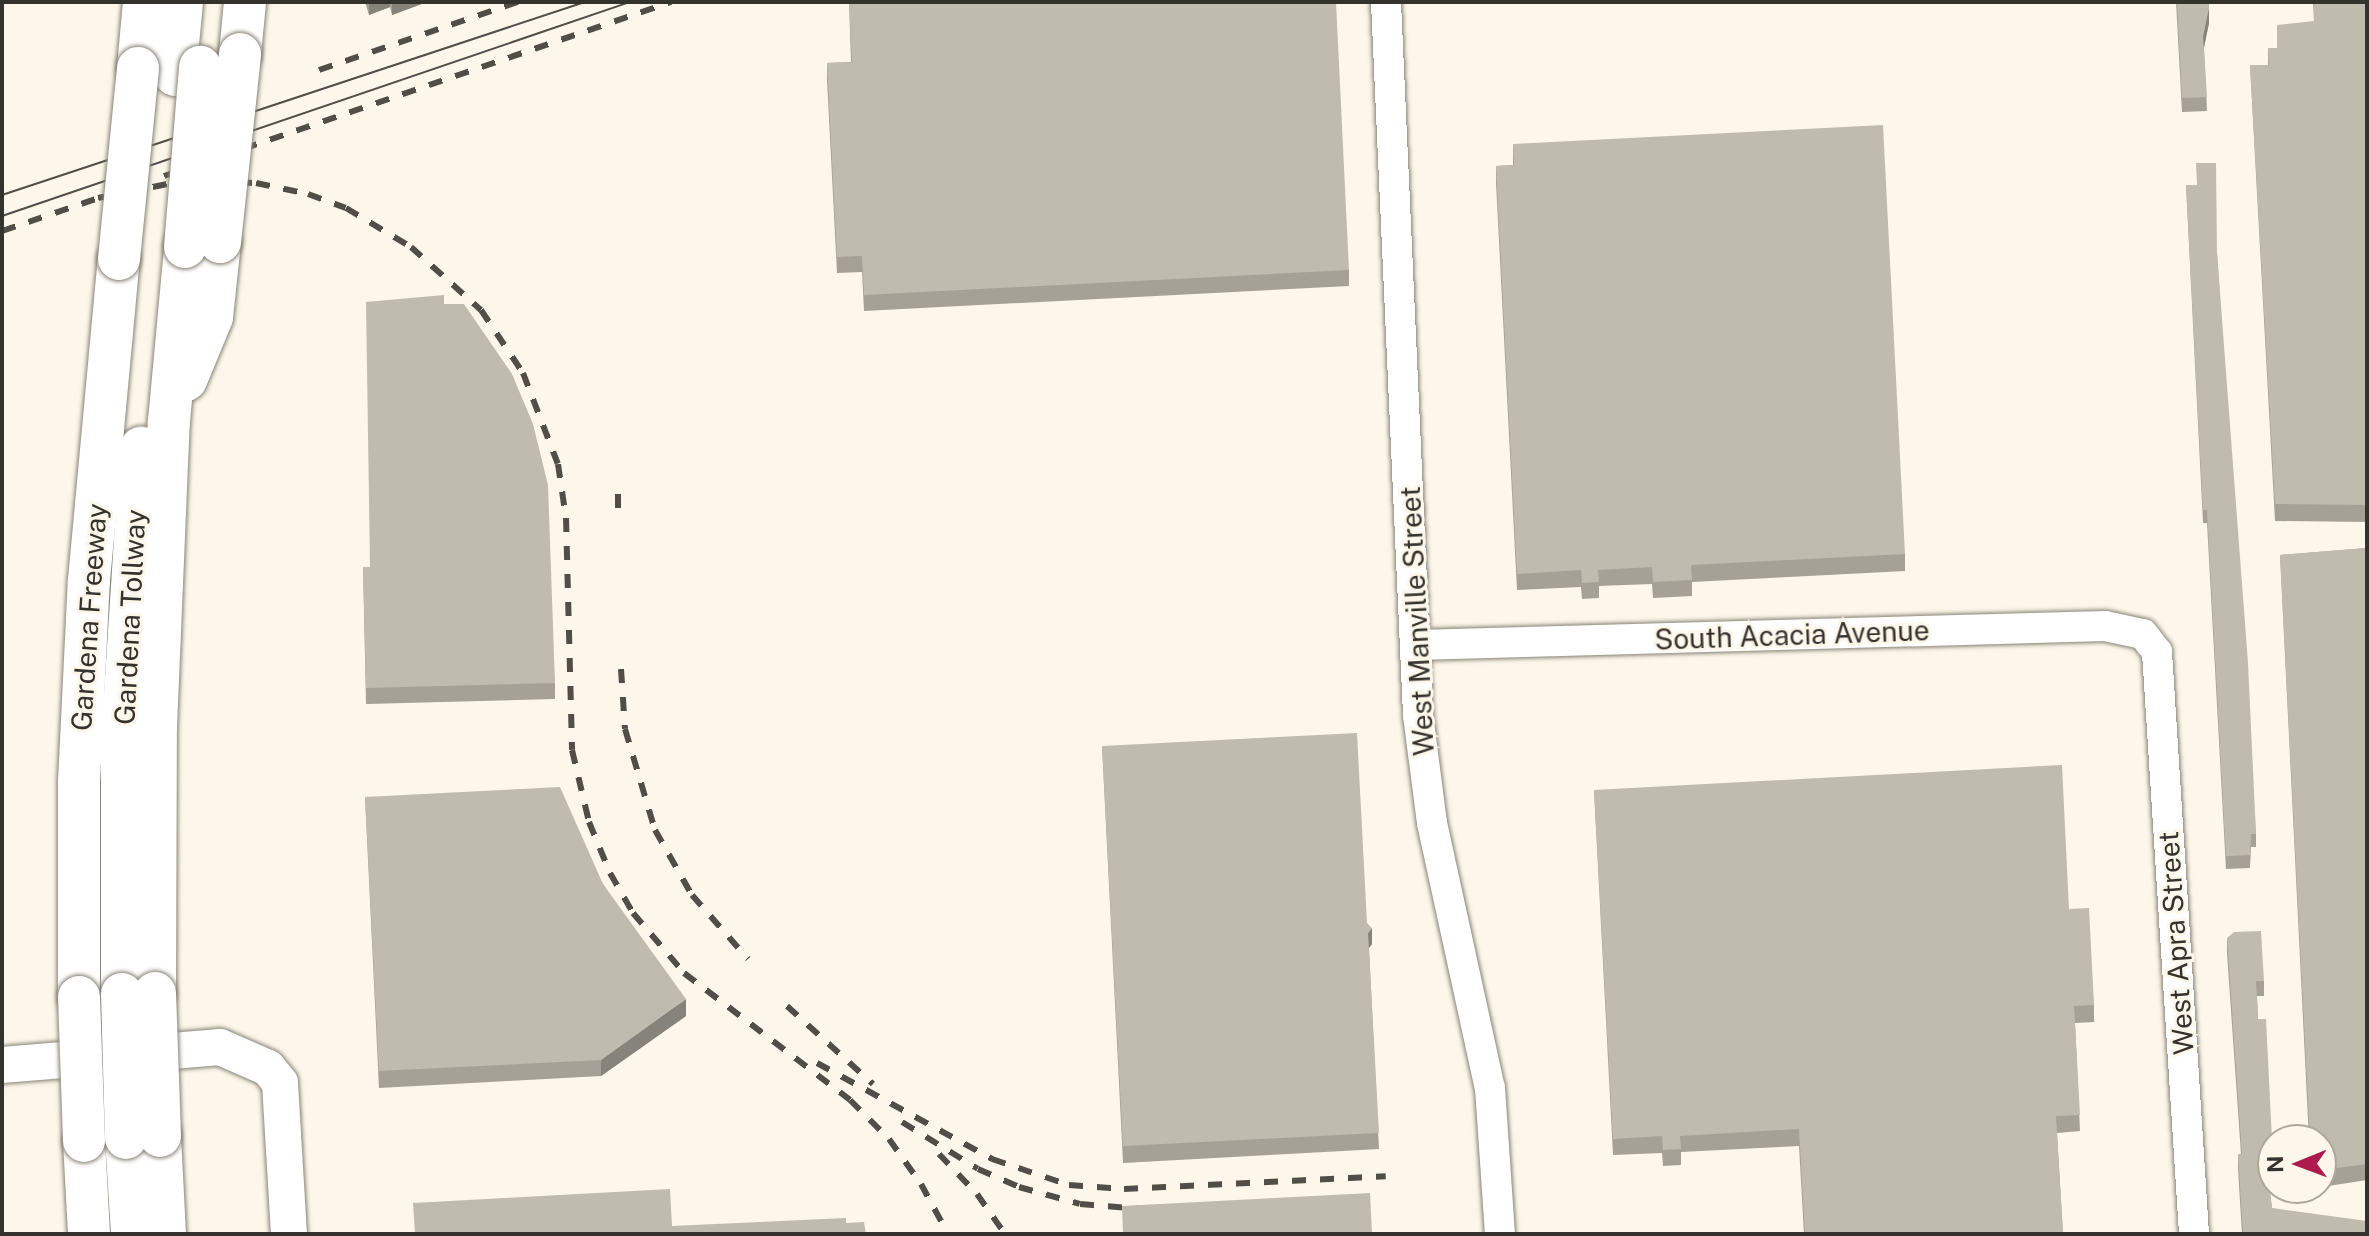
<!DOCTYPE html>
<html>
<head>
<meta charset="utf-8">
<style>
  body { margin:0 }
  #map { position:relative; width:2369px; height:1236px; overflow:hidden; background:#fcf7ea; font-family:"Public Sans",sans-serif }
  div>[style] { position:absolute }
  .roads { filter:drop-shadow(0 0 2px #888377) drop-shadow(0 0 2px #888377) }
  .minor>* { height:30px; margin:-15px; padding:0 15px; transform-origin:15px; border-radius:15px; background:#fff }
  .major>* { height:36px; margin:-18px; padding:0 18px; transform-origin:18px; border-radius:18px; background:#fff }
  .highway>* { height:42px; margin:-21px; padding:0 21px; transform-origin:21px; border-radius:21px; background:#fff }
  .tram>* { height:2px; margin:-1px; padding:0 1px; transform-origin:1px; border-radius:1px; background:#514e48 }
  .rail>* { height:6px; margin-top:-3px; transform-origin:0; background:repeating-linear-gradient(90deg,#514e48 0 14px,transparent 0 28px) }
  .bridges { filter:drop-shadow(0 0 2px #888377) drop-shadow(0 0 2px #888377) }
  .highway-bridge>* { height:42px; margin:-21px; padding:0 21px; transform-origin:21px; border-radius:21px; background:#fff }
  .wall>* { inset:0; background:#a5a196 }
  .shaded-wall>* { inset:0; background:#86837a }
  .building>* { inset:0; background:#c0bbaf }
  span { translate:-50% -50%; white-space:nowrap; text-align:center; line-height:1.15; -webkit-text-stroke:6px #fcf7ea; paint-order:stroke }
  .street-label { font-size:28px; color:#34322d }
  .frame { position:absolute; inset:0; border:4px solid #34322d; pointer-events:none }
  .north { position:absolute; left:2257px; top:1124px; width:80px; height:80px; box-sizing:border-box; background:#fcf7ea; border:2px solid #aca89e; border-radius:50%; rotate:269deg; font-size:22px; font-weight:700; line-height:32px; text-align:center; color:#34322d }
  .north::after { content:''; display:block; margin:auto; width:28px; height:36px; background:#ac1a4e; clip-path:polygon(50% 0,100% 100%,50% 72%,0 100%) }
</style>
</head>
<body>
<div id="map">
  <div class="roads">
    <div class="minor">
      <i style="left:1386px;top:2px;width:714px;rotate:87.43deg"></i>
      <i style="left:1418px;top:715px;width:109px;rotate:82.6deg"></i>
      <i style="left:1432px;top:823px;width:271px;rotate:77.7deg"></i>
      <i style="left:1490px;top:1088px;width:146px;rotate:86.1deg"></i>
      <i style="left:1417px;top:645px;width:688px;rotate:-1.58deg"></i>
      <i style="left:2105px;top:626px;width:39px;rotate:12deg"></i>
      <i style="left:2143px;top:634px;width:23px;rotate:52deg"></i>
      <i style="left:2157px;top:652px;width:583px;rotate:86.36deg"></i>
    </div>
    <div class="major">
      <i style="left:2px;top:1065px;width:219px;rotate:-4.7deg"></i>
      <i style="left:220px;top:1047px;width:52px;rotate:23.6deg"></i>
      <i style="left:268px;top:1068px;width:19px;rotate:51deg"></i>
      <i style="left:280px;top:1083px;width:151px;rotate:86.6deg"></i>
    </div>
    <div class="highway">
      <i style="left:240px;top:54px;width:52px;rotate:-84.5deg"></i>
      <i style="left:138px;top:68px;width:66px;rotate:-84.8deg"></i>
      <i style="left:175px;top:75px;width:73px;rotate:-84.5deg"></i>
      <i style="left:186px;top:380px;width:68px;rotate:-67.6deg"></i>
      <i style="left:212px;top:317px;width:75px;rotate:-83.9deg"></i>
      <i style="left:155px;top:993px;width:266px;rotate:-89.8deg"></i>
      <i style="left:156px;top:727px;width:306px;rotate:-87.6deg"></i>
      <i style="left:169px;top:421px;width:175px;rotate:-84.7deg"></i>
      <i style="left:122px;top:994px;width:253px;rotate:-90deg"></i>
      <i style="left:122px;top:741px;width:294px;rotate:-86.3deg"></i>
      <i style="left:79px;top:997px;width:215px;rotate:-90deg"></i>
      <i style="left:79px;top:782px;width:202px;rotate:-87.2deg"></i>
      <i style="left:89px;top:580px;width:322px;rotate:-84.7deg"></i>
      <i style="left:160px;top:1136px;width:98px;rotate:87.1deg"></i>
      <i style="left:126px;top:1138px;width:96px;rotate:86.4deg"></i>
      <i style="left:84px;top:1141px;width:93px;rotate:86.9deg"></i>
    </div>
  </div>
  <div class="tram">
    <i style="left:2px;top:195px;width:614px;rotate:-18.32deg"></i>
    <i style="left:2px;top:216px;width:663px;rotate:-18.82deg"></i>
  </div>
  <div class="rail">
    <i style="left:319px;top:70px;width:210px;rotate:-18.9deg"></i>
    <i style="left:164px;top:176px;width:536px;rotate:-18.94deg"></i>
    <i style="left:98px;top:198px;width:86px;rotate:-11.4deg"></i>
    <i style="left:182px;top:181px;width:74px;rotate:1.5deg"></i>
    <i style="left:256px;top:183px;width:53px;rotate:11.9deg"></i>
    <i style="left:308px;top:194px;width:40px;rotate:20.2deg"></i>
    <i style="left:346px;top:208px;width:76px;rotate:31deg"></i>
    <i style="left:411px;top:247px;width:94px;rotate:42deg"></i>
    <i style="left:481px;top:310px;width:76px;rotate:56.3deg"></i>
    <i style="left:523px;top:373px;width:97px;rotate:69deg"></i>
    <i style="left:558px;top:464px;width:55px;rotate:81.6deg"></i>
    <i style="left:566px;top:518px;width:232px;rotate:88.5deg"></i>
    <i style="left:572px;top:750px;width:74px;rotate:76.7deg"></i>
    <i style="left:589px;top:822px;width:55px;rotate:67.6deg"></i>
    <i style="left:610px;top:873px;width:46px;rotate:60.1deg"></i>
    <i style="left:633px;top:913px;width:79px;rotate:49.6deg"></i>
    <i style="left:684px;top:973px;width:209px;rotate:37.4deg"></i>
    <i style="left:850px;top:1100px;width:55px;rotate:45deg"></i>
    <i style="left:889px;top:1139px;width:55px;rotate:54.6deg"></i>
    <i style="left:921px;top:1184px;width:57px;rotate:61.6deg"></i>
    <i style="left:2px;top:231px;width:111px;rotate:-18.9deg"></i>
    <i style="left:618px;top:494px;width:16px;rotate:90deg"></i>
    <i style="left:621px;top:669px;width:60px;rotate:86.2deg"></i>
    <i style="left:625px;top:729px;width:105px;rotate:73.5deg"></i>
    <i style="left:655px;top:830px;width:75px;rotate:60.4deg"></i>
    <i style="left:692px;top:895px;width:85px;rotate:48.8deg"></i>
    <i style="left:787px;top:1006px;width:116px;rotate:42.2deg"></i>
    <i style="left:817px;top:1063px;width:200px;rotate:28.7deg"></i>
    <i style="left:992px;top:1159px;width:81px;rotate:18.7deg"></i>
    <i style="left:1069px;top:1185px;width:55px;rotate:4.2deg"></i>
    <i style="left:1124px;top:1189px;width:262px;rotate:-2.8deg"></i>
    <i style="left:902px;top:1122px;width:89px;rotate:31.7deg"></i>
    <i style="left:978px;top:1169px;width:45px;rotate:23.7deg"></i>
    <i style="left:1019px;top:1187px;width:63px;rotate:15.6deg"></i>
    <i style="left:1080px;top:1204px;width:62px;rotate:4.6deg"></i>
    <i style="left:939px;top:1154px;width:55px;rotate:46.5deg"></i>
    <i style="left:977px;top:1194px;width:49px;rotate:55deg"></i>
  </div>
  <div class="bridges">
    <div class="highway-bridge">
      <i style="left:220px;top:242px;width:189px;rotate:-83.9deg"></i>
      <i style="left:185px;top:247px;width:181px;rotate:-85.2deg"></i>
      <i style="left:119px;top:259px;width:192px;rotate:-84.3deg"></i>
      <i style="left:155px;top:993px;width:143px;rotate:88deg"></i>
      <i style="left:122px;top:994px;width:144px;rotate:88.4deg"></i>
      <i style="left:79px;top:997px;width:144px;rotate:88deg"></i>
    </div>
  </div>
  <div class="wall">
    <i style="clip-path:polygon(365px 2px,427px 2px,392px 15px,390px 7px,369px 15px)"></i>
    <i style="clip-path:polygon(2176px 2px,2209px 2px,2209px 23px,2204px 48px,2207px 111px,2182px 112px)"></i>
    <i style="clip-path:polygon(2313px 2px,2367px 2px,2367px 522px,2275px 521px,2250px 65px,2268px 65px,2268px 48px,2277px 48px,2314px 21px)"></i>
    <i style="clip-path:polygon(849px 3px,1349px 270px,1349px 286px,864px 311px,862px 272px,837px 273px,827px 80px,827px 63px,851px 62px)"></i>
    <i style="clip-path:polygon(1513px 144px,1905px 554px,1905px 571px,1692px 582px,1692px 596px,1653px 598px,1652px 584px,1599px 586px,1599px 598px,1582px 599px,1581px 587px,1517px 590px,1496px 183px,1496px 166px,1513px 165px)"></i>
    <i style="clip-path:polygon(2186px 185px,2217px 253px,2256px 834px,2256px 847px,2251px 847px,2250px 868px,2226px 869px,2207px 523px,2203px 523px)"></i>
    <i style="clip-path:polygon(2367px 548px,2367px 1180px,2322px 1187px,2321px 1185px,2321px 1140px,2309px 1140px,2280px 555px)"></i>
    <i style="clip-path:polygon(363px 567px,370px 567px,555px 683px,555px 699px,366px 704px)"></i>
    <i style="clip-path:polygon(1102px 746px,1367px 923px,1372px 944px,1369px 948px,1379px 1149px,1123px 1163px)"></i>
    <i style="clip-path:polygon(1594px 790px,2069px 909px,2094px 1005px,2094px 1022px,2075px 1023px,2080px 1131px,2057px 1133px,2063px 1234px,1804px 1234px,1799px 1146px,1681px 1152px,1681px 1165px,1663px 1166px,1662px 1153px,1613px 1155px)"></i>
    <i style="clip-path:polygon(365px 797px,603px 884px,686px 1016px,601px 1076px,379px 1088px)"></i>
    <i style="clip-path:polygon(2227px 938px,2264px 981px,2264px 996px,2257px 996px,2258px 1019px,2273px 1160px,2273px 1175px,2268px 1176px,2272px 1208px,2367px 1234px,2242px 1234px,2238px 1169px,2238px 1154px,2241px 1154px,2227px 953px)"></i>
  </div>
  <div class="shaded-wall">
    <i style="clip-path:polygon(369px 2px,390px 2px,390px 7px,369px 15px)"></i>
    <i style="clip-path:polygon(392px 2px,427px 2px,392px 15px)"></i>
    <i style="clip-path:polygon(2209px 8px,2209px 23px,2203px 51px,2203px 36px)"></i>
    <i style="clip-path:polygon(1372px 928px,1372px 944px,1368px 949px,1368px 933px)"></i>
    <i style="clip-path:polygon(686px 999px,686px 1016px,601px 1076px,601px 1060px)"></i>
  </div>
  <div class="building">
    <i style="clip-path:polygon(877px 2px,1336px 2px,1349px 270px,864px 295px,862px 256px,837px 257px,827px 63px,852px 62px,849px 3px)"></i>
    <i style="clip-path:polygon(2177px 2px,2209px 2px,2209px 8px,2203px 36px,2207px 97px,2182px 98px)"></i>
    <i style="clip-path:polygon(2314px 2px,2367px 2px,2367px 505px,2275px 504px,2250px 65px,2269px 65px,2268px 48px,2277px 48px,2277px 25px,2314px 21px)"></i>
    <i style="clip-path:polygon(1883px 125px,1905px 554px,1691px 565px,1692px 580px,1653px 582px,1652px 567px,1598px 570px,1599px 582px,1582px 583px,1581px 570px,1517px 574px,1496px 166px,1514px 165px,1513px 144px)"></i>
    <i style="clip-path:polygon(2196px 163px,2216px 163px,2217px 253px,2248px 663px,2256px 834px,2251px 834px,2250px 855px,2226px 856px,2207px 510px,2203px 510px,2186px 185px,2197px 185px)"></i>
    <i style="clip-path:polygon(444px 295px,444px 304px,464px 304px,512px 374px,533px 424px,548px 485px,555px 683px,366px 688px,363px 567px,370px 567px,366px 302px)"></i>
    <i style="clip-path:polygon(2367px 548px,2367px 1164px,2322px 1170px,2321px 1169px,2321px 1140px,2310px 1140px,2280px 555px)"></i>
    <i style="clip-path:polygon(1357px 733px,1367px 923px,1372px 928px,1368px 933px,1379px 1133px,1123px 1146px,1102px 746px)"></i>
    <i style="clip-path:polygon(2062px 765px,2069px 909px,2089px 908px,2094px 1005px,2074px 1006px,2080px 1115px,2056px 1116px,2063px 1234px,1805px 1234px,1799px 1129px,1680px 1136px,1681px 1149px,1663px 1150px,1662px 1136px,1613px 1139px,1594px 790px)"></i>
    <i style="clip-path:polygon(560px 787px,603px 884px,686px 999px,601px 1060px,379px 1071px,365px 797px)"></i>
    <i style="clip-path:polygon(2261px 931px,2264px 981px,2256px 981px,2258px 1019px,2266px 1019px,2273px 1160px,2266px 1161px,2272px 1208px,2367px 1221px,2367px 1234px,2243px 1234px,2238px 1154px,2242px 1154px,2227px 938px,2234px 932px)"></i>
    <i style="clip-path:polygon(670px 1189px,672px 1226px,846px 1218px,846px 1223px,864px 1222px,866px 1234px,415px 1234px,413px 1203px)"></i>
    <i style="clip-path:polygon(1370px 1193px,1372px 1234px,1104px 1234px,1123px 1232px,1122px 1206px)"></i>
  </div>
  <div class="street-label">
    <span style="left:89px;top:617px;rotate:-86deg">Gardena Freeway</span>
    <span style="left:130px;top:617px;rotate:-87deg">Gardena Tollway</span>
    <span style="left:1417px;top:621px;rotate:-93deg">West Manville Street</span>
    <span style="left:1792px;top:635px;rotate:-2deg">South Acacia Avenue</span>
    <span style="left:2176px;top:943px;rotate:-94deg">West Apra Street</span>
  </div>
  <div class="frame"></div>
  <div class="north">N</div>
</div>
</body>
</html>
